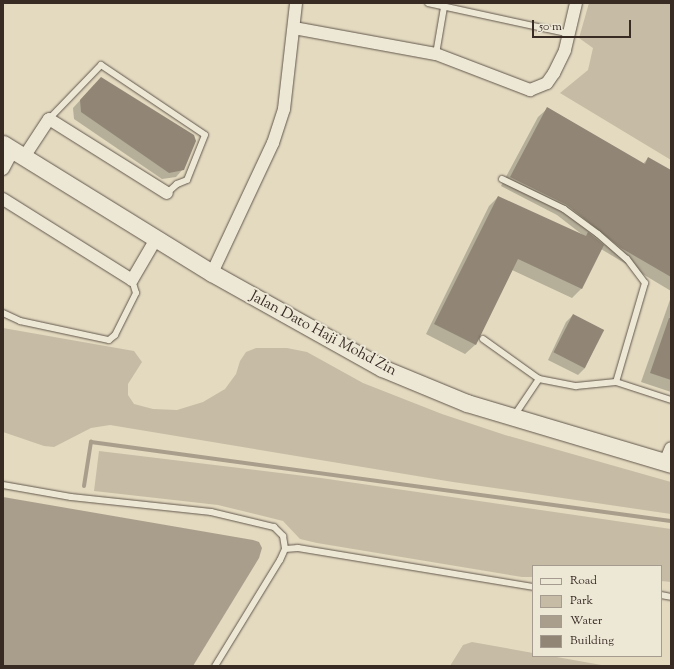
<!DOCTYPE html>
<html>
<head>
<meta charset="utf-8">
<style>
  body { margin:0 }
  #map { position:relative; width:674px; height:669px; overflow:hidden; background:#e3dac0; font-family:"Sorts Mill Goudy",serif }
  div>[style] { position:absolute }
  .green>* { inset:0; background:#c6bca5 }
  .water>* { inset:0; background:#a99e8b }
  .shadow>* { inset:0; background:#0003 }
  .stream>* { height:4px; margin:-2px; padding:0 2px; transform-origin:2px; border-radius:2px; background:#a99e8b }
  .building>* { inset:0; background:#918675; transform-origin:0 0 }
  .roads { filter:drop-shadow(0 0 1px #63574b) drop-shadow(0 0 1px #63574b) }
  .service>* { height:6px; margin:-3px; padding:0 3px; transform-origin:3px; border-radius:3px; background:#ede7d6 }
  .minor>* { height:12px; margin:-6px; padding:0 6px; transform-origin:6px; border-radius:6px; background:#ede7d6 }
  .secondary>* { height:17px; margin:-8.5px; padding:0 8.5px; transform-origin:8.5px; border-radius:8.5px; background:#ede7d6 }
  span { translate:-50% -50%; white-space:nowrap; text-align:center; line-height:1.15; -webkit-text-stroke:4px #ede7d6; paint-order:stroke }
  .street-label { font-size:15px; color:#382b24 }
  .frame { position:absolute; inset:0; border:4px solid #382b24; pointer-events:none }
  .legend { position:absolute; left:532px; top:565px; width:130px; height:92px; box-sizing:border-box; background:#ede7d6; border:1px solid #a59c8f; margin:0; padding:5px 7px; list-style:none; font-size:12px; color:#382b24 }
  .legend li { display:flex; align-items:center; gap:8px; height:20px }
  .legend b { width:20px; border:1px solid #a59c8f }
  .scale { position:absolute; left:532px; top:20px; width:99px; height:18px; box-sizing:border-box; border:2px solid #382b24; border-top:0; padding-left:5px; font-size:12px; line-height:14px; white-space:nowrap; color:#382b24; -webkit-text-stroke:3px #ede7d6; paint-order:stroke }
</style>
</head>
<body>
<div id="map">
  <div class="green">
    <i style="clip-path:polygon(589px 3px,671px 3px,671px 160px,560px 93px,588px 70px,593px 48px,579px 38px)"></i>
    <i style="clip-path:polygon(3px 328px,134px 351px,142px 362px,128px 384px,128px 395px,134px 404px,153px 409px,177px 410px,203px 402px,225px 389px,236px 374px,240px 361px,246px 352px,256px 348px,287px 348px,307px 352px,363px 383px,442px 414px,505px 435px,671px 482px,671px 514px,453px 482px,110px 425px,91px 428px,54px 447px,44px 446px,3px 432px)"></i>
    <i style="clip-path:polygon(99px 451px,321px 478px,671px 529px,671px 582px,661px 581px,661px 566px,533px 566px,533px 577px,522px 577px,317px 543px,300px 539px,283px 521px,218px 505px,94px 491px)"></i>
    <i style="clip-path:polygon(472px 642px,533px 653px,533px 656px,551px 656px,607px 666px,450px 666px,463px 645px)"></i>
  </div>
  <div class="water">
    <i style="clip-path:polygon(3px 497px,253px 540px,259px 542px,262px 548px,259px 558px,193px 666px,3px 666px)"></i>
  </div>
  <div class="shadow">
    <i style="clip-path:polygon(94px 85px,183px 169px,176px 177px,162px 179px,74px 119px,73px 108px)"></i>
    <i style="clip-path:polygon(548px 108px,643px 164px,648px 158px,671px 171px,671px 291px,601px 249px,581px 289px,572px 298px,512px 270px,475px 345px,465px 354px,426px 334px,489px 206px,498px 197px,584px 236px,557px 215px,501px 186px,538px 117px)"></i>
    <i style="clip-path:polygon(671px 297px,671px 392px,641px 382px)"></i>
    <i style="clip-path:polygon(573px 315px,603px 330px,585px 368px,578px 375px,548px 360px,566px 322px)"></i>
  </div>
  <div class="stream">
    <i style="left:84px;top:486px;width:45px;rotate:-81deg"></i>
    <i style="left:91px;top:442px;width:585px;rotate:7.76deg"></i>
  </div>
  <div class="building">
    <i style="clip-path:polygon(101px 77px,194px 135px,196px 141px,184px 170px,169px 173px,81px 112px,80px 100px)"></i>
    <i style="clip-path:polygon(547px 107px,645px 164px,648px 157px,671px 170px,671px 277px,621px 248px,567px 205px,510px 177px)"></i>
    <i style="clip-path:polygon(498px 196px,586px 236px,588px 232px,604px 245px,582px 289px,518px 259px,476px 345px,434px 324px)"></i>
    <i style="left:573px;top:314px;width:35px;height:43px;rotate:27deg"></i>
    <i style="clip-path:polygon(669px 318px,671px 318px,671px 380px,650px 373px)"></i>
  </div>
  <div class="roads">
    <div class="service">
      <i style="left:428px;top:3px;width:145px;rotate:12.3deg"></i>
      <i style="left:436px;top:54px;width:48px;rotate:-80.3deg"></i>
      <i style="left:49px;top:119px;width:75px;rotate:-46.1deg"></i>
      <i style="left:101px;top:65px;width:125px;rotate:33.9deg"></i>
      <i style="left:205px;top:135px;width:48px;rotate:111.8deg"></i>
      <i style="left:187px;top:180px;width:11px;rotate:158deg"></i>
      <i style="left:177px;top:184px;width:13px;rotate:138deg"></i>
      <i style="left:502px;top:179px;width:69px;rotate:25.8deg"></i>
      <i style="left:564px;top:209px;width:42px;rotate:36.3deg"></i>
      <i style="left:598px;top:234px;width:38px;rotate:41deg"></i>
      <i style="left:627px;top:259px;width:30px;rotate:53deg"></i>
      <i style="left:645px;top:283px;width:103px;rotate:106.3deg"></i>
      <i style="left:3px;top:313px;width:19px;rotate:25deg"></i>
      <i style="left:20px;top:321px;width:91px;rotate:12.1deg"></i>
      <i style="left:109px;top:340px;width:8px;rotate:-40deg"></i>
      <i style="left:115px;top:335px;width:47px;rotate:-63.4deg"></i>
      <i style="left:136px;top:293px;width:14px;rotate:-107deg"></i>
      <i style="left:483px;top:339px;width:69px;rotate:35.5deg"></i>
      <i style="left:539px;top:379px;width:38px;rotate:11deg"></i>
      <i style="left:576px;top:386px;width:40px;rotate:-5.7deg"></i>
      <i style="left:616px;top:382px;width:58px;rotate:18.1deg"></i>
      <i style="left:514px;top:416px;width:45px;rotate:-56deg"></i>
      <i style="left:3px;top:485px;width:69px;rotate:10deg"></i>
      <i style="left:71px;top:497px;width:141px;rotate:6.1deg"></i>
      <i style="left:211px;top:512px;width:65px;rotate:13.4deg"></i>
      <i style="left:274px;top:527px;width:13px;rotate:45deg"></i>
      <i style="left:283px;top:536px;width:13px;rotate:81deg"></i>
      <i style="left:285px;top:549px;width:12px;rotate:114deg"></i>
      <i style="left:280px;top:560px;width:124px;rotate:121.5deg"></i>
      <i style="left:285px;top:549px;width:13px;rotate:-4deg"></i>
      <i style="left:298px;top:548px;width:238px;rotate:9.4deg"></i>
      <i style="left:661px;top:595px;width:10px;rotate:11deg"></i>
    </div>
    <div class="minor">
      <i style="left:294px;top:28px;width:144px;rotate:10.4deg"></i>
      <i style="left:436px;top:54px;width:101px;rotate:21deg"></i>
      <i style="left:530px;top:90px;width:18px;rotate:-22deg"></i>
      <i style="left:547px;top:83px;width:12px;rotate:-55deg"></i>
      <i style="left:554px;top:73px;width:25px;rotate:-64deg"></i>
      <i style="left:565px;top:50px;width:48px;rotate:-76.8deg"></i>
      <i style="left:24px;top:157px;width:45px;rotate:-56.7deg"></i>
      <i style="left:49px;top:119px;width:139px;rotate:32.1deg"></i>
      <i style="left:3px;top:169px;width:21px;rotate:-62deg"></i>
      <i style="left:3px;top:199px;width:152px;rotate:32.1deg"></i>
      <i style="left:132px;top:280px;width:48px;rotate:-59.7deg"></i>
      <i style="left:212px;top:273px;width:144px;rotate:-64.9deg"></i>
      <i style="left:273px;top:143px;width:36px;rotate:-72deg"></i>
      <i style="left:284px;top:109px;width:107px;rotate:-83.5deg"></i>
      <i style="left:665px;top:462px;width:15px;rotate:-67deg"></i>
    </div>
    <div class="secondary">
      <i style="left:3px;top:144px;width:246px;rotate:31.7deg"></i>
      <i style="left:212px;top:273px;width:195px;rotate:29.2deg"></i>
      <i style="left:382px;top:368px;width:92px;rotate:22.4deg"></i>
      <i style="left:467px;top:403px;width:213px;rotate:16.6deg"></i>
    </div>
  </div>
  <div class="street-label">
    <span style="left:323px;top:334px;rotate:28deg">Jalan Dato Haji Mohd Zin</span>
  </div>
  <div class="frame"></div>
  <ul class="legend">
  <li><b style="height:5px;background:#ede7d6"></b>Road</li>
  <li><b style="height:11px;background:#c6bca5"></b>Park</li>
  <li><b style="height:11px;background:#a99e8b"></b>Water</li>
  <li><b style="height:11px;background:#918675"></b>Building</li>
  </ul>
  <div class="scale">50 m</div>
</div>
</body>
</html>
